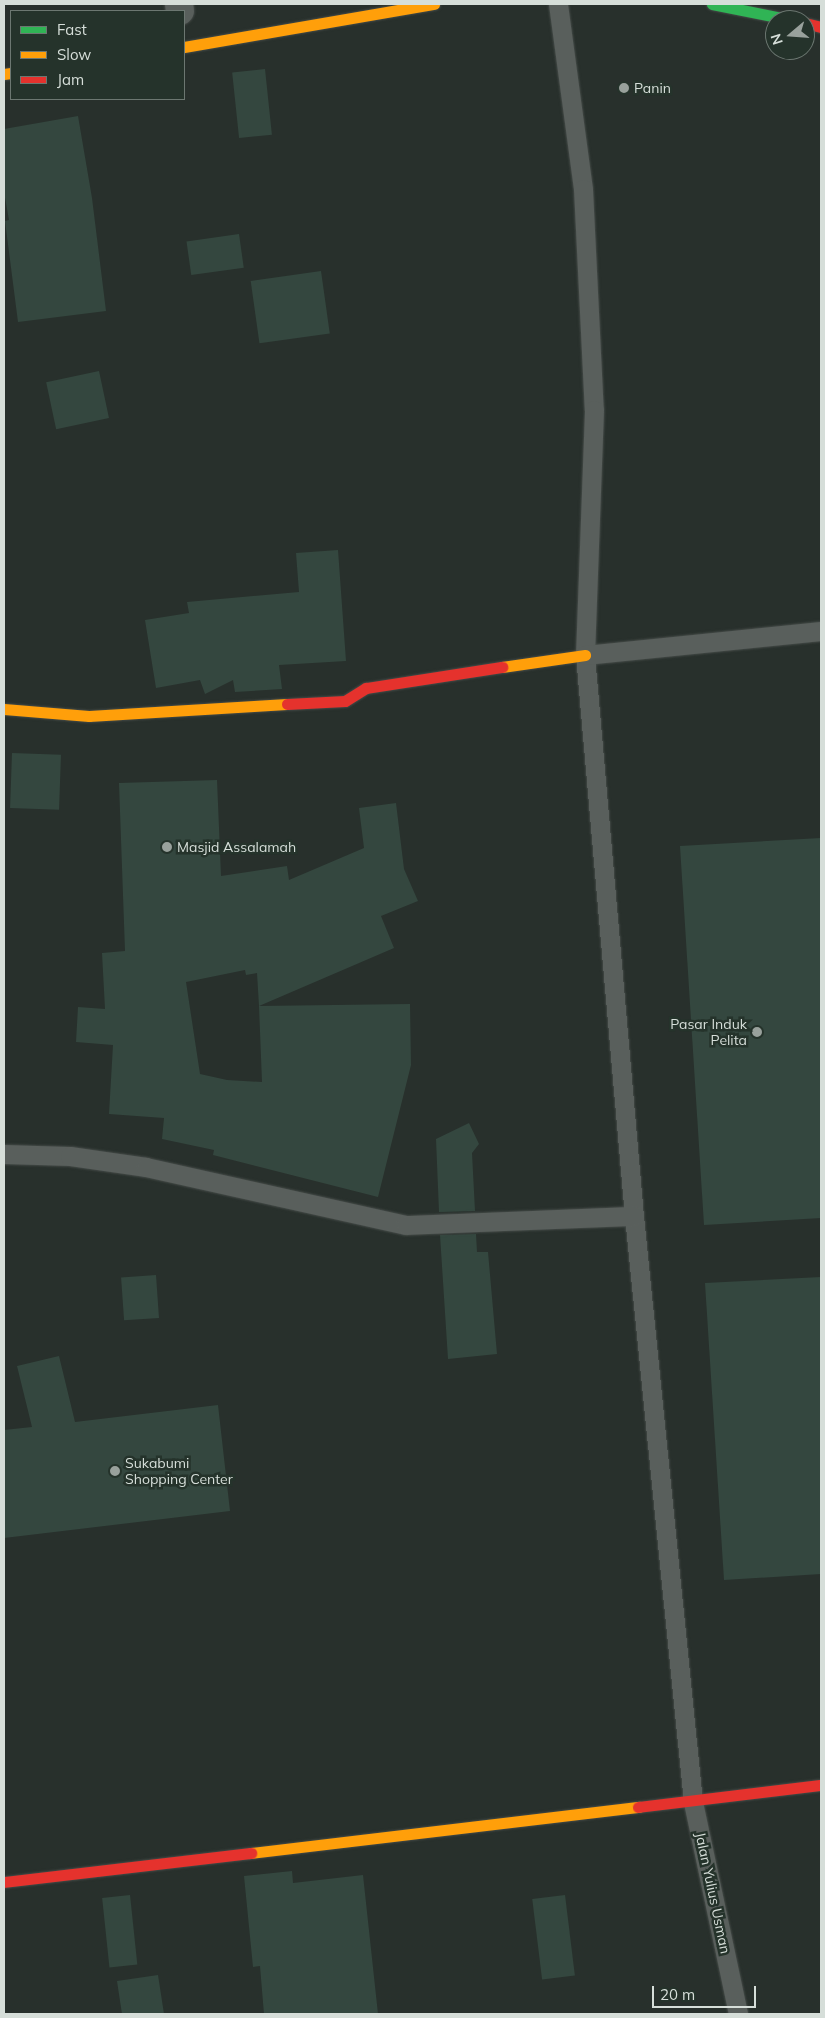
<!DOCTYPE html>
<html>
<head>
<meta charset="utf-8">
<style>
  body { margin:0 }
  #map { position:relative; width:825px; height:2018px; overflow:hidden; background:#28302c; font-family:Mulish,sans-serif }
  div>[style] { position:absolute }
  .building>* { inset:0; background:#34473f; transform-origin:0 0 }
  .roads { filter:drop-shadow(0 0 1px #454b48) drop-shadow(0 0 1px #454b48) }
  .lane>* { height:19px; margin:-9.5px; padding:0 9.5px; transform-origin:9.5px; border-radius:9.5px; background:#595f5c }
  .street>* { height:28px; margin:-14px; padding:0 14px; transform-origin:14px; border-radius:14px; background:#595f5c }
  .fast>* { height:11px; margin:-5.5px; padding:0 5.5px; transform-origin:5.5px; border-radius:5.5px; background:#30b455 }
  .slow>* { height:11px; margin:-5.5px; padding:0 5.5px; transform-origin:5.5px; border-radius:5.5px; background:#ff9f0a }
  .jam>* { height:11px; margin:-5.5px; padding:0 5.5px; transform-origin:5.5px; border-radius:5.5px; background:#e5322d }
  .dots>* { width:14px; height:14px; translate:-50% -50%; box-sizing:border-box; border:2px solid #25332b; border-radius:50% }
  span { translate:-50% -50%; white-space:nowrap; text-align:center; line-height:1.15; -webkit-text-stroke:5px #25332b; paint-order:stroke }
  .poi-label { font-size:14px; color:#d6ded9 }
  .left { translate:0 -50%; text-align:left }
  .right { translate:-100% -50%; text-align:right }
  .street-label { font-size:14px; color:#d6ded9 }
  .frame { position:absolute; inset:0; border:5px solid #d6ded9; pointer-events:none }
  .legend { position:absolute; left:10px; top:10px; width:175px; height:90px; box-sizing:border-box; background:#25332b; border:1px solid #6c7771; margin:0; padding:6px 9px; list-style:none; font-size:15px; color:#d6ded9 }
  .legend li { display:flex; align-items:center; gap:10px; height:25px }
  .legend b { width:25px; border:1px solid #6c7771 }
  .north { position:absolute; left:765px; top:10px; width:50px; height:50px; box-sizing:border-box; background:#25332b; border:1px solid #6c7771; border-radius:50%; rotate:252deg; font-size:14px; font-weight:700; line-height:20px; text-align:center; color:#d6ded9 }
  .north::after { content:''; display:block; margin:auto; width:18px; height:22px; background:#99a19c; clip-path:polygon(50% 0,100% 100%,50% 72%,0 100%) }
  .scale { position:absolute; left:652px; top:1986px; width:104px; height:22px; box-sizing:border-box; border:2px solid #d6ded9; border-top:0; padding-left:6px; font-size:15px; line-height:18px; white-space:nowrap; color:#d6ded9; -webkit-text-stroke:4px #25332b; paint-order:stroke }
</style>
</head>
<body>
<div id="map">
  <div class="building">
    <i style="left:265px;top:69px;width:66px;height:33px;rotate:84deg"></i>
    <i style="clip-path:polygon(78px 116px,92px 198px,106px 311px,18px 322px,5px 221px,9px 220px,4px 192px,4px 129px)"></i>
    <i style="left:239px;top:234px;width:34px;height:53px;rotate:82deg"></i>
    <i style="left:321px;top:271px;width:63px;height:71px;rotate:82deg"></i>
    <i style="left:99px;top:371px;width:48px;height:54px;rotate:78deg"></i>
    <i style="clip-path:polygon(338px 550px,346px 661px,279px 665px,282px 689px,235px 692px,233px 680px,205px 694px,200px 680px,156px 688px,145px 620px,189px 613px,187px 602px,299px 592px,296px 553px)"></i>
    <i style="left:12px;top:753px;width:49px;height:55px;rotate:2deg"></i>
    <i style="clip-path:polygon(217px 780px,221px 876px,287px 866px,289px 880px,364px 848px,359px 808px,396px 803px,404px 869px,418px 901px,381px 916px,394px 948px,259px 1006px,257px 973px,246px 975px,245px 970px,186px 982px,200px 1074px,227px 1080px,262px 1082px,259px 1006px,410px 1004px,411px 1065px,378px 1197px,213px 1155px,214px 1150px,162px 1139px,164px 1118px,109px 1114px,113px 1045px,76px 1042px,78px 1007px,105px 1009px,102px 953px,125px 951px,119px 783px)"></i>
    <i style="clip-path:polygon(821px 838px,821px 1218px,704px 1225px,680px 846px)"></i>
    <i style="clip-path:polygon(469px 1123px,479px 1144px,472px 1153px,475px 1211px,439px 1212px,436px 1139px)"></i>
    <i style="clip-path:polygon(476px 1234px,477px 1252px,488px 1252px,497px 1354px,448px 1359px,440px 1235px)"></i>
    <i style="left:156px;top:1275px;width:43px;height:35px;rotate:86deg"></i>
    <i style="clip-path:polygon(821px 1277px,821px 1574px,724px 1580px,705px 1283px)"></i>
    <i style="clip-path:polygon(59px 1356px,75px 1422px,218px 1405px,230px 1511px,4px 1538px,4px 1430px,32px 1427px,17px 1366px)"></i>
    <i style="clip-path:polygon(292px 1871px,293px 1883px,363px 1875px,378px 2014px,264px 2014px,260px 1966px,253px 1967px,244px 1876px)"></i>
    <i style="left:130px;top:1895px;width:70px;height:28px;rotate:84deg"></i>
    <i style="left:565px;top:1895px;width:81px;height:33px;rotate:83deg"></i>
    <i style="clip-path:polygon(158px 1975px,164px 2014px,122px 2014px,117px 1981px)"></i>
  </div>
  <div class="roads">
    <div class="lane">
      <i style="left:558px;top:4px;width:187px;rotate:82.3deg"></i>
      <i style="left:583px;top:189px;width:221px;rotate:87.2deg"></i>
      <i style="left:594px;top:410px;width:245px;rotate:92.1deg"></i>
      <i style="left:585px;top:655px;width:563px;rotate:85.01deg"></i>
      <i style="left:634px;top:1216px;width:589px;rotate:84.25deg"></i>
      <i style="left:693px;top:1802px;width:217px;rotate:78deg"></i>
      <i style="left:585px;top:655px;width:237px;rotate:-5.8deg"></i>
      <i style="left:4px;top:1154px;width:66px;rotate:1.7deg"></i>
      <i style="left:70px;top:1156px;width:77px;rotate:8.2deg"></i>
      <i style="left:146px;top:1167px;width:266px;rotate:12.6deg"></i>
      <i style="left:406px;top:1225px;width:228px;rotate:-2.3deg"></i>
    </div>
    <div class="street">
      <i style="left:179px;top:4px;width:7px;rotate:82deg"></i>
    </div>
    <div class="fast">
      <i style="left:712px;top:4px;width:82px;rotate:11.3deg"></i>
    </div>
    <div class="slow">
      <i style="left:184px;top:47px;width:254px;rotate:-9.8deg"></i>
      <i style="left:4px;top:74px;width:7px;rotate:-8deg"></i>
      <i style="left:502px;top:667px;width:84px;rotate:-8.2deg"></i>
      <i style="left:4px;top:709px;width:85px;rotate:4.7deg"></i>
      <i style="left:89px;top:716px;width:198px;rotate:-3.5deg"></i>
      <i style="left:251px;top:1853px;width:390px;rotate:-6.8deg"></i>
    </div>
    <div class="jam">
      <i style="left:805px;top:23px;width:16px;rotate:14deg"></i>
      <i style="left:287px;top:704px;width:58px;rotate:-3deg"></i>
      <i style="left:345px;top:701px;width:25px;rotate:-32deg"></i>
      <i style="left:366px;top:688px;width:138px;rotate:-8.8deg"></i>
      <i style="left:638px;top:1807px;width:184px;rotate:-6.9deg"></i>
      <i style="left:4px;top:1882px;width:249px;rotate:-6.7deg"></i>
    </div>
  </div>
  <div class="dots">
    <i style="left:624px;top:88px;background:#99a19c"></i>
    <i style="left:167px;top:847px;background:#99a19c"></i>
    <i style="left:757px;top:1032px;background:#99a19c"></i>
    <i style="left:115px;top:1471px;background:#99a19c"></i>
  </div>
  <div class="poi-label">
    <span class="left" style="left:634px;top:88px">Panin</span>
    <span class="left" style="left:177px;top:847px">Masjid Assalamah</span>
    <span class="right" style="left:747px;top:1032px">Pasar Induk<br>Pelita</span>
    <span class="left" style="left:125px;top:1471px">Sukabumi<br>Shopping Center</span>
  </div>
  <div class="street-label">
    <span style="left:713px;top:1893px;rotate:78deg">Jalan Yulius Usman</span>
  </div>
  <div class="frame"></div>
  <ul class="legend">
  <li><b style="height:6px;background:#30b455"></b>Fast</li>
  <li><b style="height:6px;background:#ff9f0a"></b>Slow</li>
  <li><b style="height:6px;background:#e5322d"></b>Jam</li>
  </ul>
  <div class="north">N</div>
  <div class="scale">20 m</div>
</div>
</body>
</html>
